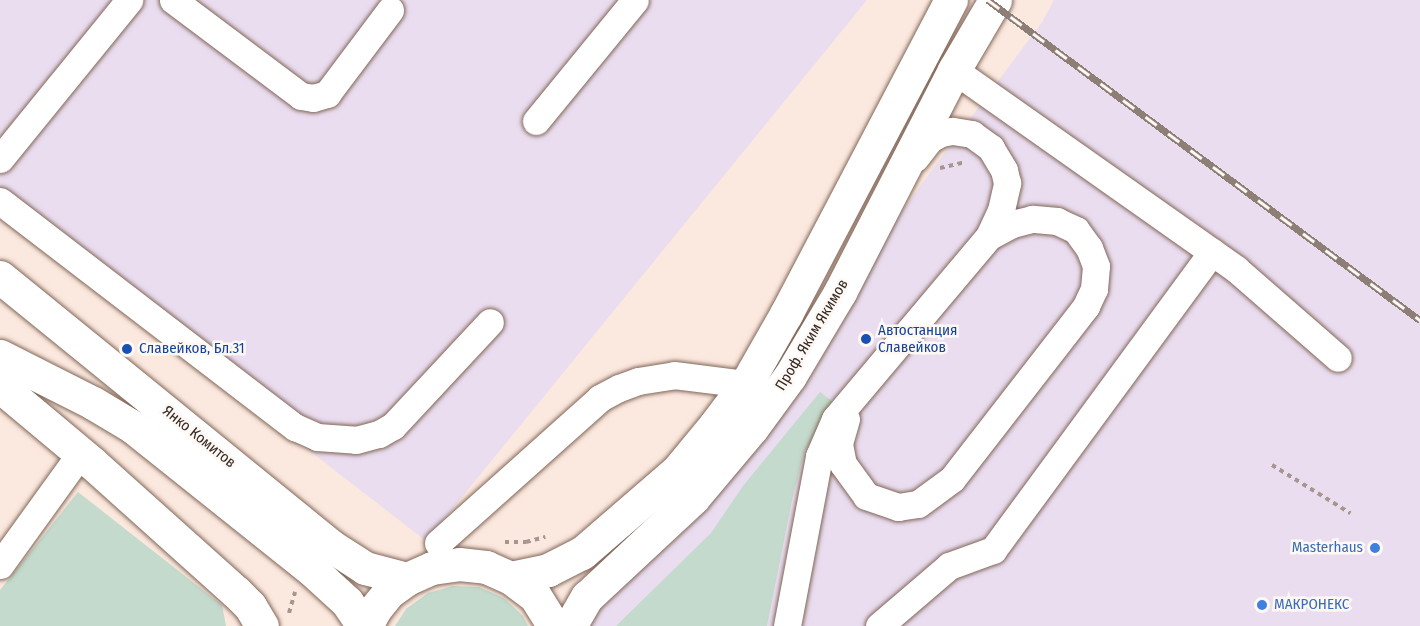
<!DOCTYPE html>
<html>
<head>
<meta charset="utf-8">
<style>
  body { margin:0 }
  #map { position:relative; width:1420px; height:626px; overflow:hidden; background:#fbe8de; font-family:"Fira Sans Condensed",sans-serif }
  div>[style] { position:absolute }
  .industrial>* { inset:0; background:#eaddf0 }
  .green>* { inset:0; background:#c3dacc }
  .path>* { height:4px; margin-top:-2px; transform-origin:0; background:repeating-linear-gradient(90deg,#a6968e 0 4.5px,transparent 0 9px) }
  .roads { filter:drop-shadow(0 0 2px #816658) drop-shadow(0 0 2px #816658) }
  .minor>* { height:27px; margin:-13.5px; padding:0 13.5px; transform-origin:13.5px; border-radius:13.5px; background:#fff }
  .major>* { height:33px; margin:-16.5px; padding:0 16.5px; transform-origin:16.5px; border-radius:16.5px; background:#fff }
  .highway>* { height:33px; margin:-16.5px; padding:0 16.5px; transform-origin:16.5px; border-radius:16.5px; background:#fff }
  .rail>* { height:7px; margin-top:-3.5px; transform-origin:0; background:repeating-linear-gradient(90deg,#fef8f5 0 14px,#8d7e76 0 28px); box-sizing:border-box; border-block:2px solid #8d7e76 }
  .dots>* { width:16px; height:16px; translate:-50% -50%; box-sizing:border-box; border:3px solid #fef8f5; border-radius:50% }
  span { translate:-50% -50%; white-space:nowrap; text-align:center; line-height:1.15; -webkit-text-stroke:5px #fef8f5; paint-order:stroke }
  .transit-label { font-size:15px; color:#164399 }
  .left { translate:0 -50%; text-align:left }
  .street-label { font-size:15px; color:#352923 }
  .shop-label { font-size:15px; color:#366cbe }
  .right { translate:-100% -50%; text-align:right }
</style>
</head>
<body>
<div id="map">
  <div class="industrial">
    <i style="clip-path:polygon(0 0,867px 0,426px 541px,0 211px)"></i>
    <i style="clip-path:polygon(1054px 0,1420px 0,1420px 626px,579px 626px,792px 359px,1042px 22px)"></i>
  </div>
  <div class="green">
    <i style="clip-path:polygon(820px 392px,837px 405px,805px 450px,792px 500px,767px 626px,616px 626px,711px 533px,743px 486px)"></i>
    <i style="clip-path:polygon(78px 492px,222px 605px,226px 626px,0 626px,0 590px)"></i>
    <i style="clip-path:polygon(453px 586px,479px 587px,504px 598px,523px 616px,528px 626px,395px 626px,406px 609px,428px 593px)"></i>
  </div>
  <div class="path">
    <i style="left:940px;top:168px;width:26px;rotate:-13deg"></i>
    <i style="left:1272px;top:465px;width:92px;rotate:31.6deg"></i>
    <i style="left:505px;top:542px;width:21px"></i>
    <i style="left:526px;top:542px;width:20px;rotate:-15deg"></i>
    <i style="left:289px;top:613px;width:22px;rotate:-74deg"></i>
  </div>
  <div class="roads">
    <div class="minor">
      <i style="left:173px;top:0;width:160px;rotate:36.9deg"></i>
      <i style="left:301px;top:96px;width:12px;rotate:9deg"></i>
      <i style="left:313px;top:98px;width:15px;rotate:-16deg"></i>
      <i style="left:327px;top:94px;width:105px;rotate:-53.1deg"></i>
      <i style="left:954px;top:70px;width:345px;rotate:35.2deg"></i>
      <i style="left:1236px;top:269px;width:135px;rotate:41.1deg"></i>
      <i style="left:536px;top:121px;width:156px;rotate:-50.7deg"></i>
      <i style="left:0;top:159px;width:205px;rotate:-50.9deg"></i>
      <i style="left:0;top:201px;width:372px;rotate:37.5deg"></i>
      <i style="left:295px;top:427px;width:24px;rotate:24deg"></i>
      <i style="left:317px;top:437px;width:39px;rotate:4deg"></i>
      <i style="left:356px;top:440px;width:24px;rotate:-15deg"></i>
      <i style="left:379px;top:434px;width:16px;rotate:-30deg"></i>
      <i style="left:393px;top:426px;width:142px;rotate:-47deg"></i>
      <i style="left:846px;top:419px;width:26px;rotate:106deg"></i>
      <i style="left:839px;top:444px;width:20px;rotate:79deg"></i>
      <i style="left:843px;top:464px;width:39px;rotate:54deg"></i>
      <i style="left:866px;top:496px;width:34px;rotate:19deg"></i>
      <i style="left:898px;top:507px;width:20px;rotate:-9deg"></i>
      <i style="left:918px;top:504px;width:42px;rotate:-36.3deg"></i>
      <i style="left:952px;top:479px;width:219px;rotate:-52.2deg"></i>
      <i style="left:1086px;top:306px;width:19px;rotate:-65deg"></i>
      <i style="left:1094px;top:289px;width:23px;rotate:-85deg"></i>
      <i style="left:1096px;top:266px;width:19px;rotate:-111deg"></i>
      <i style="left:1089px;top:248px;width:22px;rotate:-126deg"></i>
      <i style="left:1076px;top:230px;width:21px;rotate:-155deg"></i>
      <i style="left:1057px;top:221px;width:25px;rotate:-175deg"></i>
      <i style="left:1032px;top:219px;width:21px;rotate:166deg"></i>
      <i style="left:1012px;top:224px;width:26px;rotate:152deg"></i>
      <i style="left:438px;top:543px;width:217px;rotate:-41.8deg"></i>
      <i style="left:600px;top:398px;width:21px;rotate:-28deg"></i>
      <i style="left:619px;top:388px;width:20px;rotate:-20deg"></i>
      <i style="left:638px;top:381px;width:36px;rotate:-9deg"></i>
      <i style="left:674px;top:375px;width:73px;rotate:7.1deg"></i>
      <i style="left:0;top:565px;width:137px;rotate:-54.2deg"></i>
      <i style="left:787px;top:626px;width:173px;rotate:-79.3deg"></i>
      <i style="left:819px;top:456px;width:40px;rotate:-66.6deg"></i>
      <i style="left:835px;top:419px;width:239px;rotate:-49.9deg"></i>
      <i style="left:989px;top:236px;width:29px;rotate:-65deg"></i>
      <i style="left:1001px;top:210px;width:28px;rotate:-77deg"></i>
      <i style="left:1007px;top:183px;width:13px;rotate:-103deg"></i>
      <i style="left:1004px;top:170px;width:26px;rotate:-121deg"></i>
      <i style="left:991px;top:148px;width:24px;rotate:-144deg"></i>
      <i style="left:972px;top:134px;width:20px;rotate:-171deg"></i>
      <i style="left:952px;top:131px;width:11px;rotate:170deg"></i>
      <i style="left:941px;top:133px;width:13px;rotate:151deg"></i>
      <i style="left:930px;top:139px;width:24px;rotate:128deg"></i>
      <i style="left:879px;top:626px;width:92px;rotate:-40.6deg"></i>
      <i style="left:949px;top:566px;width:47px;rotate:-20deg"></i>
      <i style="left:993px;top:550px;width:370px;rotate:-53.7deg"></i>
    </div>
    <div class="major">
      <i style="left:0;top:277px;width:427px;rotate:39.1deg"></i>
      <i style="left:331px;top:546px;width:40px;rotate:32.9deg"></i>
      <i style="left:365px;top:568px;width:43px;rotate:14.7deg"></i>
      <i style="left:0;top:356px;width:104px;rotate:26.8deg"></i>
      <i style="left:93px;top:403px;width:47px;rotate:31deg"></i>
      <i style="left:133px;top:427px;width:228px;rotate:38.6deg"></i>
      <i style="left:311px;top:569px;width:49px;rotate:42.5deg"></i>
      <i style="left:347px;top:602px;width:29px;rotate:56deg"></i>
    </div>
    <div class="highway">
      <i style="left:0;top:386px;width:120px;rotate:39.9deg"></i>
      <i style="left:92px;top:463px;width:193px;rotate:41.9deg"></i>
      <i style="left:236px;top:592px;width:20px;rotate:45deg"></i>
      <i style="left:250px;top:606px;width:23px;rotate:59deg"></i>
      <i style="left:511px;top:578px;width:38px;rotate:-12deg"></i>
      <i style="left:548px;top:570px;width:38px;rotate:-27deg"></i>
      <i style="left:582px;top:553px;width:125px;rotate:-40.8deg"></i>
      <i style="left:677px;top:471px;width:60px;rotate:-50.4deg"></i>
      <i style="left:715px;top:425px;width:51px;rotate:-52.9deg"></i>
      <i style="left:746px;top:384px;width:81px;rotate:-60.3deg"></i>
      <i style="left:786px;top:314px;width:355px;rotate:-62.3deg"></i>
      <i style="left:366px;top:626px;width:19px;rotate:-62deg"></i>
      <i style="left:375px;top:609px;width:22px;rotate:-51deg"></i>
      <i style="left:389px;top:592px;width:22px;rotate:-36deg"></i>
      <i style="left:407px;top:579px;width:27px;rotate:-24deg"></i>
      <i style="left:432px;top:568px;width:27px;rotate:-8deg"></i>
      <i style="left:459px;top:564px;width:27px;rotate:6deg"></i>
      <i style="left:486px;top:567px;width:27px;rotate:24deg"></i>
      <i style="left:511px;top:578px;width:30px;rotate:37deg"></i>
      <i style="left:535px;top:596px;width:36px;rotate:58deg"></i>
      <i style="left:570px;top:626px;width:34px;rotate:-60deg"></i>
      <i style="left:587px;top:597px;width:145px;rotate:-43deg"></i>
      <i style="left:693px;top:498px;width:92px;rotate:-49.9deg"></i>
      <i style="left:752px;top:428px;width:64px;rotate:-53.8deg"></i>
      <i style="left:790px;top:376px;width:98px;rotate:-59.2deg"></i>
      <i style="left:840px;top:292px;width:250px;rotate:-62.8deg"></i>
      <i style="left:954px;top:70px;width:81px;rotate:-59.6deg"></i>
    </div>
  </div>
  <div class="rail">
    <i style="left:988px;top:0;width:538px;rotate:36.53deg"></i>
  </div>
  <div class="dots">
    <i style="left:866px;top:339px;background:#1a4fb4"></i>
    <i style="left:127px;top:349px;background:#1a4fb4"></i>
    <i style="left:1375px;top:548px;background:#3f7fe0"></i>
    <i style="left:1262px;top:605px;background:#3f7fe0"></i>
  </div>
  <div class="transit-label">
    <span class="left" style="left:878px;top:339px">Автостанция<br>Славейков</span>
    <span class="left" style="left:139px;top:349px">Славейков, Бл.31</span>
  </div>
  <div class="street-label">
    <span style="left:812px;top:335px;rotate:-59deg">Проф. Яким Якимов</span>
    <span style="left:199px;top:437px;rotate:39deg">Янко Комитов</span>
  </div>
  <div class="shop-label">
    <span class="right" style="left:1363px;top:548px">Masterhaus</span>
    <span class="left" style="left:1274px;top:605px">МАКРОНЕКС</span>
  </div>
</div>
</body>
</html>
